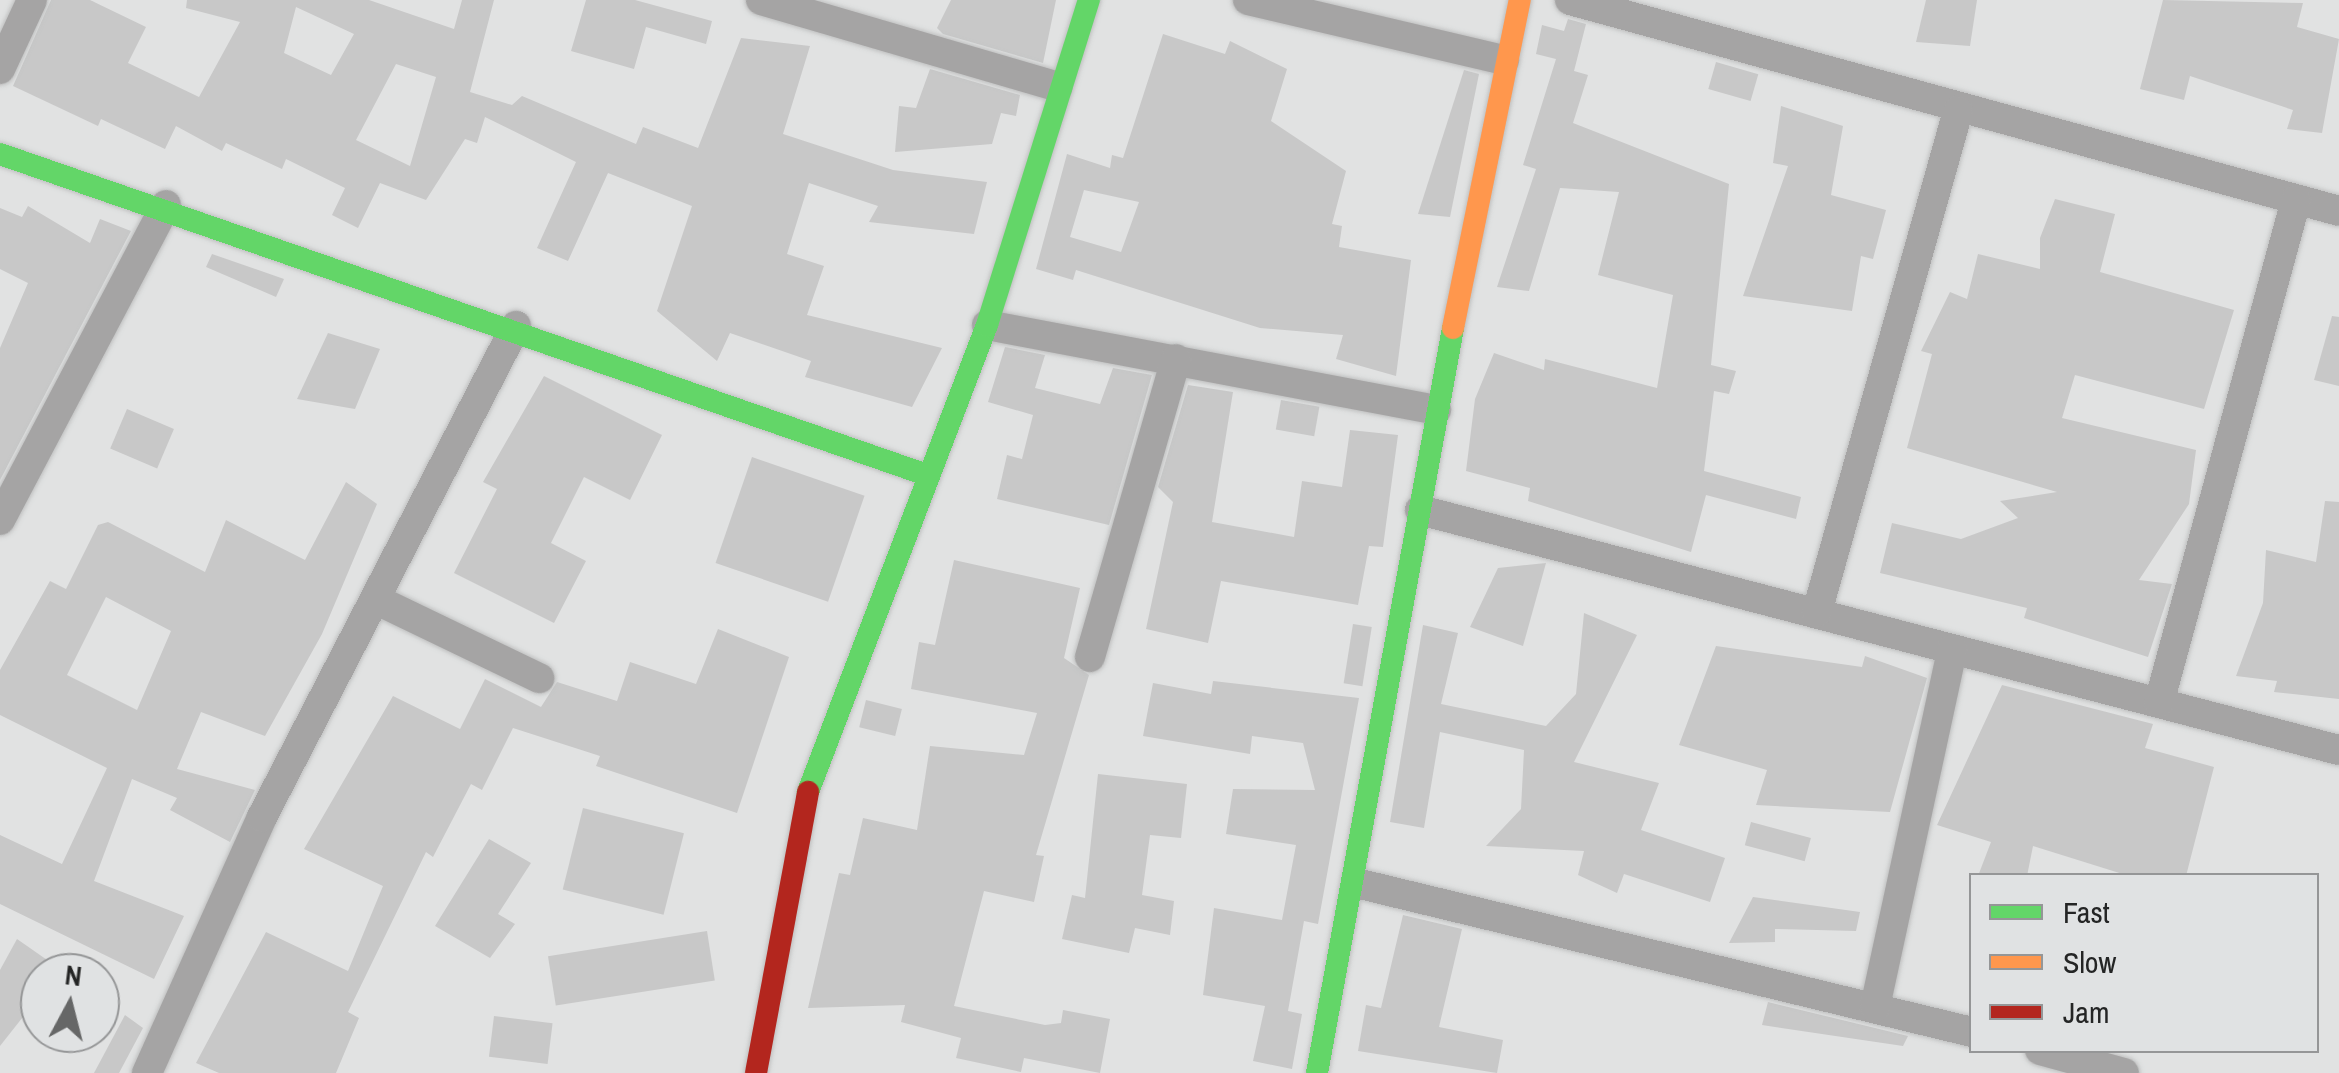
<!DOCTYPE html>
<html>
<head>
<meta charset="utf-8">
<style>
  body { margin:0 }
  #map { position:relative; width:2339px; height:1073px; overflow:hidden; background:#e1e2e2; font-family:"Archivo Narrow",sans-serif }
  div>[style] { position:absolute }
  .building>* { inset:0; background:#c8c8c8; transform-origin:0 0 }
  .roads { filter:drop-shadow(0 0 2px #bfc0c0) drop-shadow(0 0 2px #bfc0c0) }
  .street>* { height:30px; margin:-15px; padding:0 15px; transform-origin:15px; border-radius:15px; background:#a5a4a4 }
  .fast>* { height:22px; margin:-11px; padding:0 11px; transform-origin:11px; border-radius:11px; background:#63d668 }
  .slow>* { height:22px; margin:-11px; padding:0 11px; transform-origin:11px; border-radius:11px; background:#ff974d }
  .jam>* { height:22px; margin:-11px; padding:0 11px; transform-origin:11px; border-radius:11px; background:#b3261e }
  span { translate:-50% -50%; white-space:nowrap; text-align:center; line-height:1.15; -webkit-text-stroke:8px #e0e2e3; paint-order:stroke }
  .legend { position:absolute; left:1969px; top:873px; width:350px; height:180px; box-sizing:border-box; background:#e0e2e3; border:2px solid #959697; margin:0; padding:12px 18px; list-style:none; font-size:30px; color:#242525 }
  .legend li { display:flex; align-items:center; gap:20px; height:50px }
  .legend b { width:50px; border:2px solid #959697 }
  .north { position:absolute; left:20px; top:953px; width:100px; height:100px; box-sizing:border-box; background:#e0e2e3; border:2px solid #959697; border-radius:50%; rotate:7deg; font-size:28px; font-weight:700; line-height:40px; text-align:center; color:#242525 }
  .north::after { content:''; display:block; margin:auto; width:35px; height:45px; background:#666767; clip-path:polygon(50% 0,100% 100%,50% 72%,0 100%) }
</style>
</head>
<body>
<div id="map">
  <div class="building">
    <i style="clip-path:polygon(evenodd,51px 0,90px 0,146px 27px,128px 63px,199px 97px,240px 22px,186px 8px,187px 0,369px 0,454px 29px,462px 0,494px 0,470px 92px,512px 105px,522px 96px,636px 144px,643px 127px,698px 148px,741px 38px,810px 46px,783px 134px,893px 170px,987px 182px,974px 234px,869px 222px,878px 206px,809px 183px,787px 254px,824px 266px,807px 315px,942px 348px,912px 407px,805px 377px,811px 361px,730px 333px,717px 361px,657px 311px,692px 206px,608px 173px,568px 261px,537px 248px,576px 162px,485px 117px,477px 143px,465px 139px,426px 200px,380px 183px,358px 228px,332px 215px,345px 188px,286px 159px,282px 169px,226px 143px,222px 151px,176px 126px,165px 149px,101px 119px,98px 126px,13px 86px,51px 0,296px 7px,354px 34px,331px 75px,284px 53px,296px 7px,51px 0,396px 64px,436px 77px,410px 166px,356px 140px,396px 64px)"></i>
    <i style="clip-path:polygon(586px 0,635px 0,712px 21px,706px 44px,646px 27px,634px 69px,571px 51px)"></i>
    <i style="clip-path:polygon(951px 0,1056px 0,1043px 63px,943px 34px,937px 28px)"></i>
    <i style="clip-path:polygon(1926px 0,1977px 0,1970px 46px,1916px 42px)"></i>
    <i style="clip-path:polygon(2163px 0,2303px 3px,2297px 27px,2339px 39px,2322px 133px,2287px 129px,2293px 110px,2190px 76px,2184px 100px,2140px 89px)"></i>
    <i style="clip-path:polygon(1568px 19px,1586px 24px,1574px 71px,1588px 75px,1573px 123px,1729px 184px,1711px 365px,1736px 371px,1729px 394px,1714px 391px,1704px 471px,1801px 497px,1796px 519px,1706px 495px,1691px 552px,1528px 501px,1530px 488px,1466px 471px,1475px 399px,1494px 353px,1544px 370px,1545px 359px,1657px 388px,1673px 295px,1598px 275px,1619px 192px,1560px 188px,1529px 291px,1497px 287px,1536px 169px,1523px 165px,1556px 59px,1536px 54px,1542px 25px,1564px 31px)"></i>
    <i style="clip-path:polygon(evenodd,1163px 34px,1225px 54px,1230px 41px,1287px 69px,1271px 121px,1346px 171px,1332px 224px,1342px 226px,1339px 247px,1411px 260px,1396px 376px,1336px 359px,1343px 335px,1260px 328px,1076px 270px,1073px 280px,1036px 269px,1067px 154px,1110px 168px,1112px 155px,1123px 158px,1163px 34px,1084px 190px,1139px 202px,1121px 252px,1070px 237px,1084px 190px)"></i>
    <i style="left:1716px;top:62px;width:44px;height:28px;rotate:16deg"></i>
    <i style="clip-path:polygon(930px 69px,1020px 95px,1016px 116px,1001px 113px,992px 144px,895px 152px,899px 106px,916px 108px)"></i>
    <i style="clip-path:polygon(1464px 70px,1479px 74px,1450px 217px,1418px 214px)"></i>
    <i style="clip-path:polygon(1781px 106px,1843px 126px,1831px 195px,1886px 210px,1873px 259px,1861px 256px,1852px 311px,1743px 296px,1788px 166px,1773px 163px)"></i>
    <i style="clip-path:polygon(2055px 199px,2115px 214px,2100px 272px,2234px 310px,2204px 409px,2075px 375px,2062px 418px,2196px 450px,2189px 504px,2139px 580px,2172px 584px,2148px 657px,2024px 618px,2027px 608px,1880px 573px,1892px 523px,1961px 539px,2018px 518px,2000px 501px,2057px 492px,1907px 448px,1932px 354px,1921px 351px,1950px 292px,1967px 299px,1978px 254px,2040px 269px,2040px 238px)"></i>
    <i style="clip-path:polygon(28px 206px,90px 243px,100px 219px,131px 231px,0 480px,0 348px,28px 283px,0 269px,0 208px,22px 217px)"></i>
    <i style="clip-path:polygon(212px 254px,284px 279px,276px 297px,206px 267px)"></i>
    <i style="clip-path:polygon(2332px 316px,2339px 317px,2339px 386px,2314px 380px)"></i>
    <i style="clip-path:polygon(328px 333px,380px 349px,355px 409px,297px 399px)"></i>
    <i style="clip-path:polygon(1005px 347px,1045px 355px,1035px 388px,1100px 404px,1113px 368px,1152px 375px,1109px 525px,997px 499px,1007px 455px,1022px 459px,1033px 415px,988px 402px)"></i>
    <i style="clip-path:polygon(544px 376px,662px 435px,630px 500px,584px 477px,551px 543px,586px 561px,554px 623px,454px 573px,497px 489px,483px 482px)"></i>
    <i style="clip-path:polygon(1188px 385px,1233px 392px,1212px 522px,1294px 537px,1302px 481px,1342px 487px,1350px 430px,1398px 435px,1383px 547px,1369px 546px,1358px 605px,1221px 581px,1208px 643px,1146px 629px,1173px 502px,1158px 487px)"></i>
    <i style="left:1281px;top:400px;width:39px;height:30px;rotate:10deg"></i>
    <i style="left:127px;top:409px;width:51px;height:43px;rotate:23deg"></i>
    <i style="left:752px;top:457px;width:119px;height:112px;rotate:19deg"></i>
    <i style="clip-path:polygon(evenodd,346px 482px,377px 504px,322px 634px,265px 736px,201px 712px,177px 769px,255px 790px,230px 842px,170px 810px,177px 798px,132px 779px,94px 881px,184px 916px,154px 979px,0 904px,0 835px,62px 864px,107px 768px,0 715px,0 670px,50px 581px,66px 589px,98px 525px,108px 522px,205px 572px,226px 520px,305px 560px,346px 482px,106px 597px,171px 631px,137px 710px,67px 675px,106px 597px)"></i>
    <i style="clip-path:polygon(2325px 501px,2339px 502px,2339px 699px,2274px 692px,2277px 681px,2236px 676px,2263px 603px,2266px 550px,2316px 562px)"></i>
    <i style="clip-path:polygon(954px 560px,1080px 588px,1064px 658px,1089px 675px,1036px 855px,1044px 856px,1034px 902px,984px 891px,954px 1006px,1045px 1025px,1061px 1023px,1063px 1010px,1110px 1019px,1100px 1073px,1024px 1058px,1021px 1072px,956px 1058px,961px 1038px,901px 1022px,905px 1005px,808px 1008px,839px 873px,850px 875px,863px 818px,917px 830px,930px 746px,1024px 755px,1037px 713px,911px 689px,919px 642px,935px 645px)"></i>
    <i style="clip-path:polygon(1546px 563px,1523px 646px,1470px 627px,1498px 568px)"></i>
    <i style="clip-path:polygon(1584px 613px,1637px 635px,1574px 762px,1659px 783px,1641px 830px,1725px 858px,1710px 902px,1624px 874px,1617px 893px,1578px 875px,1584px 851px,1486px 846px,1521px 809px,1524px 750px,1440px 732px,1424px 828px,1390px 822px,1423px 625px,1458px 633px,1441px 704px,1546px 726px,1576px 694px)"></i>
    <i style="left:1353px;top:624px;width:19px;height:60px;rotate:9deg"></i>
    <i style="clip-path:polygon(718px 629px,789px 657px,737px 813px,596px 766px,600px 756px,513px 728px,482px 790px,471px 784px,433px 857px,426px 852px,348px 1012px,359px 1018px,336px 1073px,219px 1073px,196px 1063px,266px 932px,348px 971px,383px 886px,304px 849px,393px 696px,460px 729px,485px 679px,541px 707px,557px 682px,617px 701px,630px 662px,696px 684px)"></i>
    <i style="clip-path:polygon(1716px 646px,1862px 667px,1865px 656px,1927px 678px,1890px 812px,1756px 805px,1767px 770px,1679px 745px)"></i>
    <i style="clip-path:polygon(1213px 681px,1359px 698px,1318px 924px,1304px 921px,1288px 1011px,1302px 1014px,1292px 1069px,1253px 1061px,1265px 1006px,1203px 995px,1214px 908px,1282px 920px,1296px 845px,1226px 834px,1233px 789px,1315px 790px,1303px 743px,1252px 736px,1250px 754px,1143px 736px,1153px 683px,1211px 694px)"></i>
    <i style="clip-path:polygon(2002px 685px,2153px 724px,2145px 748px,2214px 767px,2186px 876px,2129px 876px,2033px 846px,2027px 876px,1978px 876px,1991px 842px,1937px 825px)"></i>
    <i style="left:866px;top:700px;width:37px;height:28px;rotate:14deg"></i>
    <i style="clip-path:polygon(1098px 774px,1187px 784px,1181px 838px,1150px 835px,1142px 895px,1174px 901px,1170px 935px,1135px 928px,1129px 953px,1062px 939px,1072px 895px,1085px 898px)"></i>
    <i style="left:583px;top:808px;width:104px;height:84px;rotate:14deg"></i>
    <i style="left:1751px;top:822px;width:62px;height:24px;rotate:15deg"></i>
    <i style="clip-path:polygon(489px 839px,531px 863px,498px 914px,515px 924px,490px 958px,435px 926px)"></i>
    <i style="clip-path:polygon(1753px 897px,1860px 912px,1856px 931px,1775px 929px,1775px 942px,1729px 943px)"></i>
    <i style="clip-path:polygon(1403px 915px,1462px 929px,1439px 1027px,1503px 1040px,1497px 1073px,1358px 1051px,1366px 1005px,1381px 1008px)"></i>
    <i style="left:707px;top:931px;width:50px;height:161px;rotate:81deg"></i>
    <i style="clip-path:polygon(17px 939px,50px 962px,30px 1008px,0 1046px,0 970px)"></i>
    <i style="clip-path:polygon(1768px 1002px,1908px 1036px,1903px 1046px,1762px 1025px)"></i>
    <i style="clip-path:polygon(125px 1015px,143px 1028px,119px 1073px,94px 1073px)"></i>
    <i style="left:494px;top:1016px;width:59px;height:41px;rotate:7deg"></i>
  </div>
  <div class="roads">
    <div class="street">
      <i style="left:761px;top:0;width:309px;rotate:16.3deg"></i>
      <i style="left:1248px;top:0;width:263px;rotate:13.2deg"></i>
      <i style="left:1570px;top:0;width:797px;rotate:15.34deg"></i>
      <i style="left:0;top:69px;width:76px;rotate:-65.1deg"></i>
      <i style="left:987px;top:325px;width:457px;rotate:10.7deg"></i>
      <i style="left:1420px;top:510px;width:950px;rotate:14.64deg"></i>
      <i style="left:0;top:520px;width:356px;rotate:-62.2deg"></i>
      <i style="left:379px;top:601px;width:178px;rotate:25.7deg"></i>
      <i style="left:1817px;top:612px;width:520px;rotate:-74.28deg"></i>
      <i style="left:1090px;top:657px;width:310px;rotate:-73.9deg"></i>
      <i style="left:2159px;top:703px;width:521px;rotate:-74.76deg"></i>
      <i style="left:1356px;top:883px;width:634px;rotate:13.6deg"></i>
      <i style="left:1875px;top:1007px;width:365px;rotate:-77.8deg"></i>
      <i style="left:2040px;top:1050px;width:87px;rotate:15.3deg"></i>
      <i style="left:147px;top:1073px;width:281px;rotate:-65.8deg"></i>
      <i style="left:262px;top:817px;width:553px;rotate:-62.65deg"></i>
    </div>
    <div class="fast">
      <i style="left:0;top:154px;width:981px;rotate:19.1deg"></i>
      <i style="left:808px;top:792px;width:500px;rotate:-69.03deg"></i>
      <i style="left:987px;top:325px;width:341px;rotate:-72.6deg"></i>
      <i style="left:1317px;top:1073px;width:757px;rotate:-79.65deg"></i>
    </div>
    <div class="slow">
      <i style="left:1453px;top:328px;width:335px;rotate:-78.5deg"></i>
    </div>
    <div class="jam">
      <i style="left:756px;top:1073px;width:286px;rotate:-79.5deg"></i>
    </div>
  </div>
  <ul class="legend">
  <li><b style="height:12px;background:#63d668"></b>Fast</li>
  <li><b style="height:12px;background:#ff974d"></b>Slow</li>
  <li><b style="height:12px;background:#b3261e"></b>Jam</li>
  </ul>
  <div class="north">N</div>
</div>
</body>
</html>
